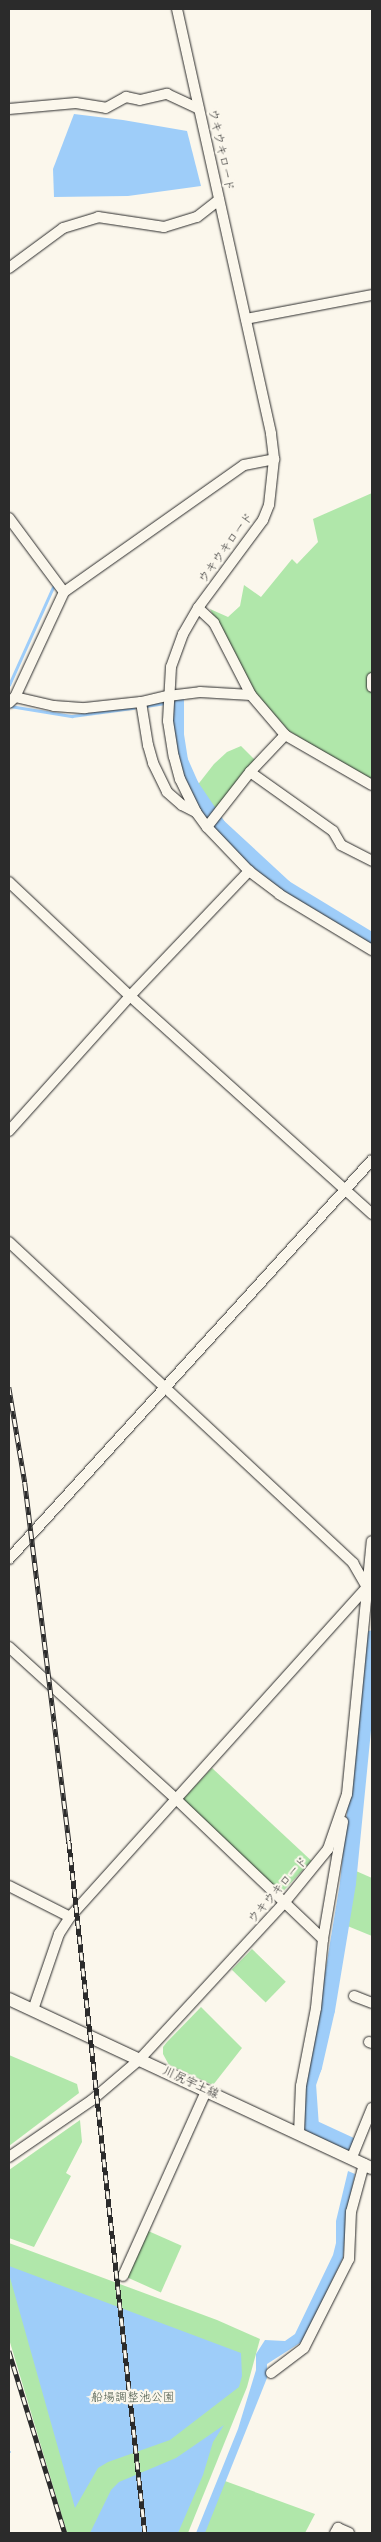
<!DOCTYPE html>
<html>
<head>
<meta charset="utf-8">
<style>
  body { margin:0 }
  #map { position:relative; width:381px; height:2542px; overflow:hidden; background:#fbf7ec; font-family:"Balsamiq Sans","Klee One",sans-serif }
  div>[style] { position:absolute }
  .green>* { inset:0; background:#b0e7aa; transform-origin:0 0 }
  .water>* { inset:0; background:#9ecdf9 }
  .stream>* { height:2.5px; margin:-1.25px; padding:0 1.25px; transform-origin:1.25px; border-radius:1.25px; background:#9ecdf9 }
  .river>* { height:16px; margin:-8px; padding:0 8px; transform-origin:8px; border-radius:8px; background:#9ecdf9 }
  .roads { filter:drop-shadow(0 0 1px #2b2b2b) drop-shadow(0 0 1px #2b2b2b) }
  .minor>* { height:10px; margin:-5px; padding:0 5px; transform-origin:5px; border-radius:5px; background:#fbf7ec }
  .major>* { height:12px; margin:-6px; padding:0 6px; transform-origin:6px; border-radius:6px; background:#fbf7ec }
  .rail>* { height:4.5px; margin-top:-2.25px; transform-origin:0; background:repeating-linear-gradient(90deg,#fbf7ec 0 8px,#2b2b2b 0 16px); box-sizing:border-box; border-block:1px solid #2b2b2b }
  span { translate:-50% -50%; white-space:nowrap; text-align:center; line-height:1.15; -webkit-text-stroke:4.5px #fbf7ec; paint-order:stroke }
  .street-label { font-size:12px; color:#2b2b2b }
  .park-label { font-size:12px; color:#4c5a4b }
  .frame { position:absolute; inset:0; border:10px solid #2b2b2b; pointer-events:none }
</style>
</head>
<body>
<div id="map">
  <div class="green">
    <i style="clip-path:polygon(372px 493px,372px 782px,289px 731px,256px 694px,234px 657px,210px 609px,228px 617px,240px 606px,244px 585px,261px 597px,292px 559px,297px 564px,318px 542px,313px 519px)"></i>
    <i style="clip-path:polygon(241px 746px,255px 760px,208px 819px,195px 796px,196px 787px,214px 764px,227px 752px)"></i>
    <i style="left:212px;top:1768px;width:136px;height:44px;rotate:43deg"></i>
    <i style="clip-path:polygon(356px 1871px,372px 1878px,372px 1936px,345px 1925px)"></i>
    <i style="left:252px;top:1949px;width:47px;height:29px;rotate:44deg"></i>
    <i style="clip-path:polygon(201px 2007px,242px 2048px,213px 2085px,169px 2065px,163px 2054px,163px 2047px,167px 2042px)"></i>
    <i style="clip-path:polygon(9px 2055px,77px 2084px,79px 2093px,9px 2146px)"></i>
    <i style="clip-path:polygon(80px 2120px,82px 2142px,66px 2173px,71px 2176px,34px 2247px,9px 2238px,9px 2170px)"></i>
    <i style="left:146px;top:2230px;width:39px;height:51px;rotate:24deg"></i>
    <i style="clip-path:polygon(9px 2243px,217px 2320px,260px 2339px,247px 2387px,188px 2533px,67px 2533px,9px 2339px)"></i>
    <i style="clip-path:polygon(225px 2481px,315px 2514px,305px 2533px,203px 2533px)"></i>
  </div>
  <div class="water">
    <i style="clip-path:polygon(74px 114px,123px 120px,187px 131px,201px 186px,128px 196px,54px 197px,53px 169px)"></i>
    <i style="clip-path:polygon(348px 2171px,355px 2174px,348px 2208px,343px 2258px,303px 2341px,267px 2364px,267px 2378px,205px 2533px,196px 2533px,238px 2429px,256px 2370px,256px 2354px,265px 2340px,285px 2341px,295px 2334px,333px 2255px,336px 2243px,336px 2221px)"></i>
    <i style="clip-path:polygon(9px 2266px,241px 2353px,242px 2376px,239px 2387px,170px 2440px,108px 2462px,98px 2468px,75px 2508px,9px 2274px)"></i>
    <i style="clip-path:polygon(224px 2425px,213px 2442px,203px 2475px,178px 2533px,90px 2533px,111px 2490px,119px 2482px,176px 2458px)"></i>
  </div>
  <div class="stream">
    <i style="left:9px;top:685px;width:107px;rotate:-65.8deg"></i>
    <i style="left:10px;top:706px;width:63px;rotate:9.2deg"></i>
    <i style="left:72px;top:716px;width:62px;rotate:-7.5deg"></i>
    <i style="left:146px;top:706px;width:19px;rotate:-9deg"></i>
    <i style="left:9px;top:2452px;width:1px"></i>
  </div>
  <div class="river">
    <i style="left:176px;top:701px;width:34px;rotate:90deg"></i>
    <i style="left:176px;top:735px;width:26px;rotate:81deg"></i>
    <i style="left:180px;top:761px;width:27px;rotate:66deg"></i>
    <i style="left:191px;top:786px;width:48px;rotate:56deg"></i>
    <i style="left:218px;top:826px;width:91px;rotate:42.8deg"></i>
    <i style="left:285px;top:888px;width:102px;rotate:31.3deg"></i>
    <i style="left:350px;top:2145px;width:43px;rotate:-155.2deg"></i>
    <i style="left:311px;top:2127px;width:43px;rotate:-94deg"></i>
    <i style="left:308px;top:2084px;width:18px;rotate:-71deg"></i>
    <i style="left:314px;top:2067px;width:58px;rotate:-77.2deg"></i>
    <i style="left:327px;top:2010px;width:129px;rotate:-80.6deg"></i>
    <i style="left:348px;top:1883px;width:246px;rotate:-84.4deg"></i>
  </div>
  <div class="roads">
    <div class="minor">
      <i style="left:177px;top:9px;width:435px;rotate:77.5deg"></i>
      <i style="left:271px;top:434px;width:25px;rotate:83deg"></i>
      <i style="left:274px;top:459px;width:46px;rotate:96.2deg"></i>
      <i style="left:269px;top:505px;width:16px;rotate:112deg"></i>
      <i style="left:263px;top:520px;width:109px;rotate:126.5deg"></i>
      <i style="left:198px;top:608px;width:30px;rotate:120deg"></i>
      <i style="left:183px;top:634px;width:35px;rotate:110deg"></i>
      <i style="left:171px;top:667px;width:54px;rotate:93.2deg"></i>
      <i style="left:168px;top:721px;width:36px;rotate:81deg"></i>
      <i style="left:174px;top:757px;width:23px;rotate:75deg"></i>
      <i style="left:180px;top:779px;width:37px;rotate:64deg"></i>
      <i style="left:196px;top:812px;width:19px;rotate:54deg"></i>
      <i style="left:207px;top:827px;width:61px;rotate:46.3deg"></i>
      <i style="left:249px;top:871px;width:38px;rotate:37deg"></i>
      <i style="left:279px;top:894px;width:109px;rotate:31.1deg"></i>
      <i style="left:9px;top:109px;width:67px;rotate:-5.1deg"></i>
      <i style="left:76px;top:103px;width:30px;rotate:9deg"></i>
      <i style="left:106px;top:108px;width:23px;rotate:-29deg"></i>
      <i style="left:126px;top:97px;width:14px;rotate:12deg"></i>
      <i style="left:140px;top:100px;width:28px;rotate:-13deg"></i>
      <i style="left:167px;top:94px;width:35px;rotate:25deg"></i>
      <i style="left:9px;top:268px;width:67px;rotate:-36.5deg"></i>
      <i style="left:63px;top:228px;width:37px;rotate:-17deg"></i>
      <i style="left:98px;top:217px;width:67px;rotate:8.6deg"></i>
      <i style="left:164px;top:227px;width:34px;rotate:-17deg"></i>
      <i style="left:197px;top:217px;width:28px;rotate:-38deg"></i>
      <i style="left:246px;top:319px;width:128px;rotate:-10.8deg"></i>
      <i style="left:9px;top:518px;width:92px;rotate:53.4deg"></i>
      <i style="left:198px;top:608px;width:22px;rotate:43deg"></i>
      <i style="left:214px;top:623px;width:81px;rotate:62.8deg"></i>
      <i style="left:251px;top:695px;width:52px;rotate:49.6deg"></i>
      <i style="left:285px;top:735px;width:100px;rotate:29.9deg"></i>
      <i style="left:372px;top:678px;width:9px;rotate:90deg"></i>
      <i style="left:15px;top:697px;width:40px;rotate:13deg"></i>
      <i style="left:54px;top:706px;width:31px;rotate:4deg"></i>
      <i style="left:85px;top:708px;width:56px;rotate:-6.1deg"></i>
      <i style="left:141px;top:702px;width:28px;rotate:-13deg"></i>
      <i style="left:168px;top:696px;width:32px;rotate:-7deg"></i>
      <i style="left:200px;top:692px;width:51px;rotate:3.4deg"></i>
      <i style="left:141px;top:702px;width:44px;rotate:80.8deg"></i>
      <i style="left:148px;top:745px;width:19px;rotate:74deg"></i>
      <i style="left:153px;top:763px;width:32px;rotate:64deg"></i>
      <i style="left:167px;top:792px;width:20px;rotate:41deg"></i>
      <i style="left:182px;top:805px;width:16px;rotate:27deg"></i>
      <i style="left:9px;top:703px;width:8px;rotate:-45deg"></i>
      <i style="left:15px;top:697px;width:116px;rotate:-65deg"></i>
      <i style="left:64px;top:592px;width:220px;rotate:-35.2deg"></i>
      <i style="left:244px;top:465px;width:31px;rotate:-11deg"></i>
      <i style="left:250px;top:772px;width:102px;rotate:35.4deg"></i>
      <i style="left:333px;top:831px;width:16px;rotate:60deg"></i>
      <i style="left:341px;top:845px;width:35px;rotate:27deg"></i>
      <i style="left:207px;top:827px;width:70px;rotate:-52deg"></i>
      <i style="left:250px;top:772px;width:51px;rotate:-46.6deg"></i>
      <i style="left:9px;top:882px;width:166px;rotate:43.3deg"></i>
      <i style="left:130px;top:996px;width:326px;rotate:42deg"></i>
      <i style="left:9px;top:1131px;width:181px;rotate:-48.1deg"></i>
      <i style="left:130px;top:996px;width:173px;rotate:-46.4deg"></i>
      <i style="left:9px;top:1242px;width:471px;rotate:43deg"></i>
      <i style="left:353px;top:1563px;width:28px;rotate:60deg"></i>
      <i style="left:367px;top:1587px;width:444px;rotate:132deg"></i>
      <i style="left:70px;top:1917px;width:20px;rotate:123deg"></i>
      <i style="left:59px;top:1934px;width:80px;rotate:108.9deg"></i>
      <i style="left:9px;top:1559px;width:539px;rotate:-47.7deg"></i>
      <i style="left:9px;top:1647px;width:227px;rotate:42.3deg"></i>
      <i style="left:177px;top:1800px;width:202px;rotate:43.6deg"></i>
      <i style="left:9px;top:1886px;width:68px;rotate:26.9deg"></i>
      <i style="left:354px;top:1996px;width:19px;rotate:21deg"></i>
      <i style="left:369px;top:2042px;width:3px;rotate:18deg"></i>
      <i style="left:299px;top:2133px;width:47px;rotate:-87.6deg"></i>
      <i style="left:301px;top:2086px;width:79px;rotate:-79.1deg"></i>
      <i style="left:316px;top:2008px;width:69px;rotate:-84.2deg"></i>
      <i style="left:323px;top:1939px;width:119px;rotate:-80.3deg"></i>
      <i style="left:9px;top:2157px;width:101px;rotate:-34.5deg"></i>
      <i style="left:92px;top:2100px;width:63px;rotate:-40.5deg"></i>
      <i style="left:140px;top:2059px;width:212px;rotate:-47.3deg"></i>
      <i style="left:284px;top:1903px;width:70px;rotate:-50.8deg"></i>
      <i style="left:328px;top:1849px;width:58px;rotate:-70.9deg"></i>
      <i style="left:347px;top:1794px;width:254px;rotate:-84.4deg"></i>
      <i style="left:352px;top:2157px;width:53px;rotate:-67.8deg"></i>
      <i style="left:123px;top:2276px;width:203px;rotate:-65.8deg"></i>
      <i style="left:271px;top:2373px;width:41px;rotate:-37.1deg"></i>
      <i style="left:304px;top:2348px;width:100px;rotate:-63.2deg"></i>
      <i style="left:349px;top:2259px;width:47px;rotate:-87.6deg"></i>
      <i style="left:351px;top:2212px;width:50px;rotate:-74.8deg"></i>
      <i style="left:335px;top:2533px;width:6px;rotate:-59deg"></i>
      <i style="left:338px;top:2528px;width:12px;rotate:24deg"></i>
    </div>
    <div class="major">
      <i style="left:9px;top:1999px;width:400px;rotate:25deg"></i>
    </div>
  </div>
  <div class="rail">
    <i style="left:9px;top:1387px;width:97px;rotate:80.5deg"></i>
    <i style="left:25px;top:1483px;width:361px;rotate:83deg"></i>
    <i style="left:69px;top:1841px;width:696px;rotate:83.73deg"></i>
    <i style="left:9px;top:2351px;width:190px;rotate:72.9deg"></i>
  </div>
  <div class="street-label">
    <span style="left:221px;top:150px;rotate:78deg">ウキウキロード</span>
    <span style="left:226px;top:548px;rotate:-54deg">ウキウキロード</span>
    <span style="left:278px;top:1890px;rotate:-49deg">ウキウキロード</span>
    <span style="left:191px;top:2083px;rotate:25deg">川尻宇土線</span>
  </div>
  <div class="park-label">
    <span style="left:133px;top:2398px">船場調整池公園</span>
  </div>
  <div class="frame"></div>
</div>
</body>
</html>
